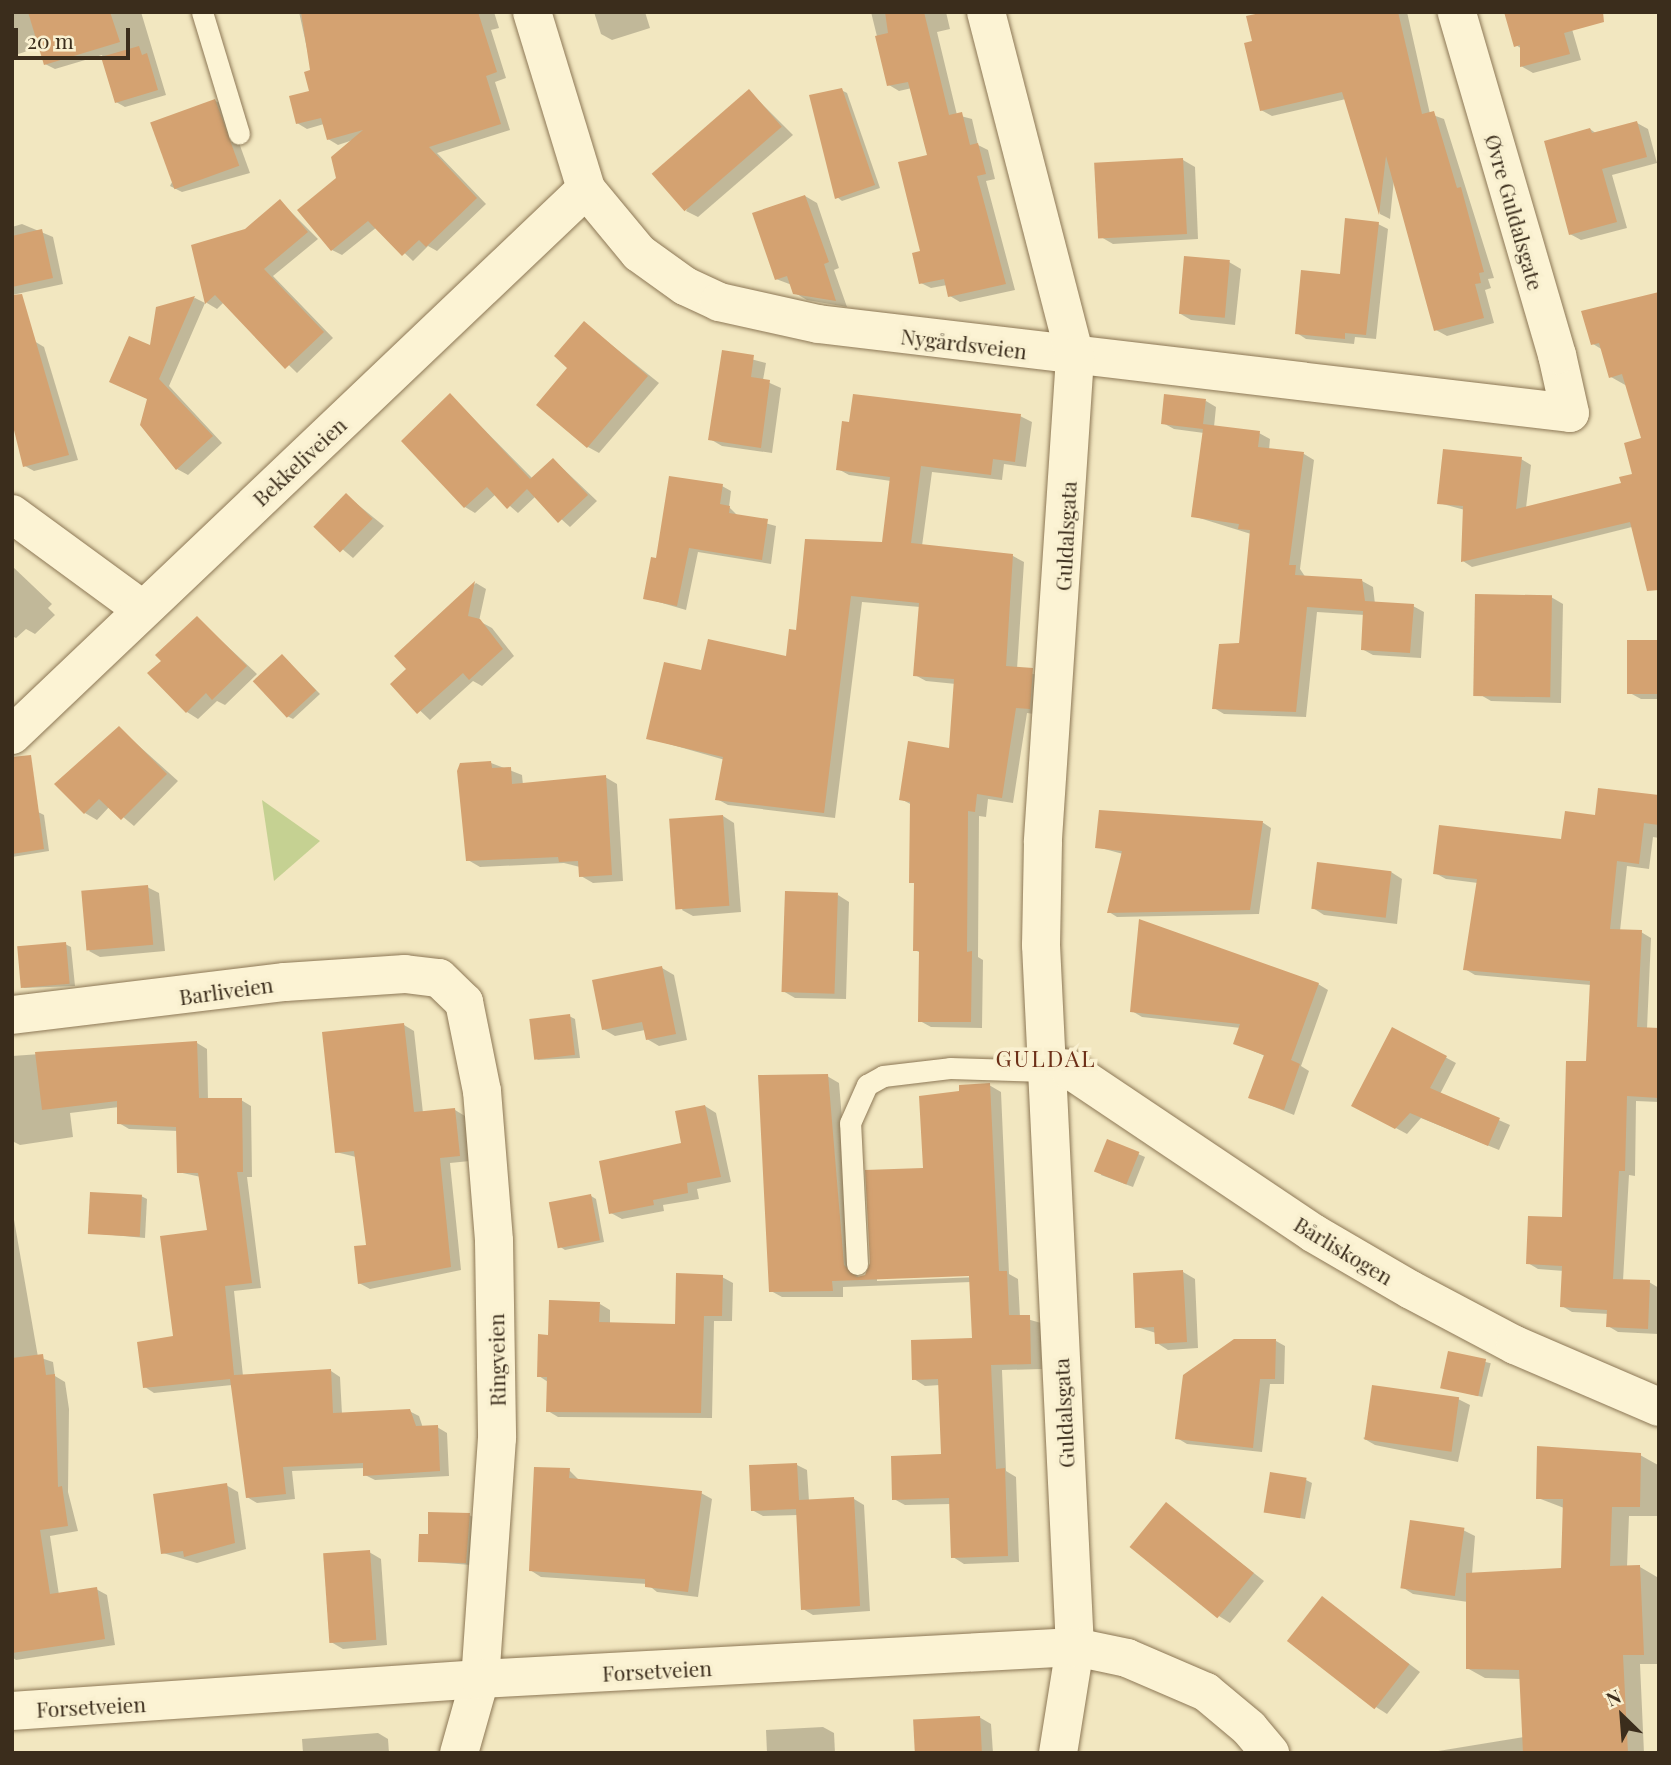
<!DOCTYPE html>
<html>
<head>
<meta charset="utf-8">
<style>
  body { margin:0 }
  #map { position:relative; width:1671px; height:1765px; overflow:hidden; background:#f2e7c0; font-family:"Playfair Display",serif }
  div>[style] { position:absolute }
  .green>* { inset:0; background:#c5d192 }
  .shadow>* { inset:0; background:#0003; transform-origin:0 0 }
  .building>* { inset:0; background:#d4a271; transform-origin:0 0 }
  .roads { filter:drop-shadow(0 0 2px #8d7856) drop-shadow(0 0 2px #8d7856) }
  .service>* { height:21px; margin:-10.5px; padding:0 10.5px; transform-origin:10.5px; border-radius:10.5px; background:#fcf3d4 }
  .minor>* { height:38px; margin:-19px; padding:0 19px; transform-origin:19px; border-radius:19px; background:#fcf3d4 }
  span { translate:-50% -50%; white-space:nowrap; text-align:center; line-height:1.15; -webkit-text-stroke:7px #f9f0d0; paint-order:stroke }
  .street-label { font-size:21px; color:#3b2d1c }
  .neighbourhood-label { font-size:23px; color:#6c2f17; letter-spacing:2px }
  .frame { position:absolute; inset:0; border:14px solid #3b2d1c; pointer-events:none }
  .north { position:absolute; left:1587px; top:1681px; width:70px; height:70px; -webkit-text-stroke:5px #f9f0d0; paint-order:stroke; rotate:335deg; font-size:19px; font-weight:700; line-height:28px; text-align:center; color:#3b2d1c }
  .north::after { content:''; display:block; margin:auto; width:24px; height:32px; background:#3b2d1c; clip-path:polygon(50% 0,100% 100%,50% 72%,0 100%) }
  .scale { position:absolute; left:14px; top:28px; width:116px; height:32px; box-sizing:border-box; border:4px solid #3b2d1c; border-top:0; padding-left:9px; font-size:21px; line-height:24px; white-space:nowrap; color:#3b2d1c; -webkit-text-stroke:5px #f9f0d0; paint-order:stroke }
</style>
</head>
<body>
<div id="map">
  <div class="green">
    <i style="clip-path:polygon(262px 800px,320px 841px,274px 881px)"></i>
  </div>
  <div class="shadow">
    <i style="clip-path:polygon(12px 12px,141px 12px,166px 95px,125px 107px,116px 102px,102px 55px,55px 69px,45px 64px,40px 47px,12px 56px)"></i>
    <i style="clip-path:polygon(299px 12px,494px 12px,499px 28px,491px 30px,506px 78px,495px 82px,510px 130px,437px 153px,486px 204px,437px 251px,428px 246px,413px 261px,377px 227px,342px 255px,332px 250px,338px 178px,353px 140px,338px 145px,328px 139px,324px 124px,307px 129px,297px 123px,311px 92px,312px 71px)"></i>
    <i style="clip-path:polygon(594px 12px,645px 12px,650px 28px,612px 40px,601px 34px)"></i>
    <i style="clip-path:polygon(871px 12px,946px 12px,950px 29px,937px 32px,957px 115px,972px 119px,978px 145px,988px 150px,995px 179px,986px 181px,1015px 290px,960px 302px,950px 296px,947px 285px,931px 288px,921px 283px,929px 156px,912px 88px,899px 91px,889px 85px)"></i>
    <i style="clip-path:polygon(1273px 12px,1407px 12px,1430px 114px,1444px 119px,1494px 278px,1488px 279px,1491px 288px,1485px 290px,1494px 323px,1447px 336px,1436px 330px,1394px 179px,1390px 219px,1380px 214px,1346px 99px,1272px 116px,1261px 110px,1254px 42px)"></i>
    <i style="clip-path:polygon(1567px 12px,1581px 60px,1533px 73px,1521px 66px,1522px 49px,1516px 45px)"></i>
    <i style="clip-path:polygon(841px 90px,847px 93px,880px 188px,842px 201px,837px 197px)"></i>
    <i style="clip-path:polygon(749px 91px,793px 135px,698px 217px,686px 211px)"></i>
    <i style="clip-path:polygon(214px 100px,226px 107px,250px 173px,182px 192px,170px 186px)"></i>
    <i style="clip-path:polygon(1637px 123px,1648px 129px,1657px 163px,1612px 175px,1627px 228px,1581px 240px,1570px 234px,1590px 129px,1597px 134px)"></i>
    <i style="clip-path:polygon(1183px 160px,1195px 167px,1198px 239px,1113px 244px,1101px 237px)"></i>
    <i style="clip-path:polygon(805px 196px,817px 203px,839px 268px,834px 270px,847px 307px,807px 300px,795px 293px,792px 285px,776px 279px)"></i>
    <i style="clip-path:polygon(280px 201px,318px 239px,273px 276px,333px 338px,297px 373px,224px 302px,217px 309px,207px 303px,193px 247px,246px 230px)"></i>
    <i style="clip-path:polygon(22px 224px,53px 237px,63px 284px,12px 295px,12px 227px)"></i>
    <i style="clip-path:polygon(1378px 224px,1388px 229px,1376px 339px,1355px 337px,1354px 344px,1306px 339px,1297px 333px)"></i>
    <i style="clip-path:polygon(1229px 262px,1241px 269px,1235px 325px,1191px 320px,1179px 313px)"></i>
    <i style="clip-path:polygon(1659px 294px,1659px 557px,1644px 553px,1632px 527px,1472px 567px,1463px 561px,1465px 510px,1439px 503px,1444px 451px,1521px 459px,1531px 465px,1526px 508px,1623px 484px,1621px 478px,1634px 475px,1626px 444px,1651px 438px,1641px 432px,1627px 386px,1611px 377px,1603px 350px,1593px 344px,1583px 312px)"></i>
    <i style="clip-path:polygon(195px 298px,205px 303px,169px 386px,222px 443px,188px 475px,177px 469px,142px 425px,148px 399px,111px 382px,151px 348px,157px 308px)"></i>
    <i style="clip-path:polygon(584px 323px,659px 383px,599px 453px,588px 447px,570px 368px)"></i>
    <i style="clip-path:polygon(34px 341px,44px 347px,78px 460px,34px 471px,25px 466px)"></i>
    <i style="clip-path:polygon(724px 352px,766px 363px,763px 380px,781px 388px,772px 453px,722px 446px,710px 439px)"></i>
    <i style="clip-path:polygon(450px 395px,533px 479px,554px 460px,597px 501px,570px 527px,536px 496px,518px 513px,496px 494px,475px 513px,465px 507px)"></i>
    <i style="clip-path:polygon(1206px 401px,1216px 407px,1214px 427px,1259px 433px,1270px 439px,1269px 450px,1304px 454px,1314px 460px,1300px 569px,1306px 578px,1362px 581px,1373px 587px,1375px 604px,1413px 606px,1424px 612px,1421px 658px,1373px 655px,1362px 649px,1365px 615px,1317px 612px,1306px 717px,1224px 714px,1214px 708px,1240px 645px,1251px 534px,1193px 516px,1204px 433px,1174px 429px,1163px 423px)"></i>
    <i style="clip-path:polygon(1020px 416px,1032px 422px,1026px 467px,1004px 464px,1002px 480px,932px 472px,922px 546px,1013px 556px,1024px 562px,1017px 669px,1043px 677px,1041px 715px,1027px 713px,1013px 803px,988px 799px,986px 817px,979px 816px,978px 957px,983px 960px,982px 1028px,931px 1027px,920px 1021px,921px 953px,915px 950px,916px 884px,911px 882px,912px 805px,901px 799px,950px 750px,956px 684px,926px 681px,915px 675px,920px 607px,862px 602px,835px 818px,728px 805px,717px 799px,725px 760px,648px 738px,702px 673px,788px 658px,798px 632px,883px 543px,891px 481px,849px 475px,838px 469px)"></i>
    <i style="clip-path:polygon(722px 486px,731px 491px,729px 507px,738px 516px,776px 526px,771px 564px,698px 552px,686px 610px,645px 598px,658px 560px)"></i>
    <i style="clip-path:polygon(346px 495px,384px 526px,353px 558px,315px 526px)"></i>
    <i style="clip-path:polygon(12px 566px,52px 604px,48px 608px,55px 615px,35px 634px,26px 629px,16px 638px,12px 636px)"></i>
    <i style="clip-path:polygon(476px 583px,486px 589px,479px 621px,492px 628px,514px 656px,482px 686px,473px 681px,430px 720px,392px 684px,408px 669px,396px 656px)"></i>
    <i style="clip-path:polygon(1551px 597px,1563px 604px,1561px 703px,1491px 701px,1479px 694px)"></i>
    <i style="clip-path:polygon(197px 618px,257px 674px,225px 705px,217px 701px,198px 719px,187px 712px,163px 661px)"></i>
    <i style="clip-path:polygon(1659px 642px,1659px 699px,1641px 699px,1630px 693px)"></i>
    <i style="clip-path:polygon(283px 656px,320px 694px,293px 719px,287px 716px)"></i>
    <i style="clip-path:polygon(119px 728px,178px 781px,134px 826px,110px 806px,97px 820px,85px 813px)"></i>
    <i style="clip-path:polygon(491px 763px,522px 775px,523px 785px,605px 777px,617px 784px,623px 881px,593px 883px,581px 876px,580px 867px,564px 863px,480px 867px,468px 860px)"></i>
    <i style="clip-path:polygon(1659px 797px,1659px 838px,1653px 837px,1649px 869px,1627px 866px,1620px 931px,1641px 932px,1651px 938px,1647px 1029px,1659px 1030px,1659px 1102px,1636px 1101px,1635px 1176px,1629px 1175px,1623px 1281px,1649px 1282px,1659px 1288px,1658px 1334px,1618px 1332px,1608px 1326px,1609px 1314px,1572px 1312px,1562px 1306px,1564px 1271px,1538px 1269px,1528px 1263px,1564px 1219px,1588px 1063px,1591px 985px,1475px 975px,1465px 969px,1478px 883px,1446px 879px,1435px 873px,1563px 841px,1597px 816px)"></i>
    <i style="clip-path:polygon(38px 812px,44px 815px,49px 851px,12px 857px,12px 816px)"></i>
    <i style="clip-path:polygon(723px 816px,734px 823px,741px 912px,693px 916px,682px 910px)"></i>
    <i style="clip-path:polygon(1262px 822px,1271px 828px,1259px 914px,1117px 917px,1109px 912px,1123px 854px,1097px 847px)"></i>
    <i style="clip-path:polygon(1391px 872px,1402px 879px,1397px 924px,1324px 915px,1313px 908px)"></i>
    <i style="clip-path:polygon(147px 887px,159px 893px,165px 951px,100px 957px,89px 951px)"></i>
    <i style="clip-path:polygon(838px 895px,849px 902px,846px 999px,795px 998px,783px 991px)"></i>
    <i style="clip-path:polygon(65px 944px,71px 947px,75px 986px,23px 988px)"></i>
    <i style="clip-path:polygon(662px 968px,674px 975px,687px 1040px,659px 1046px,647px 1039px,645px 1030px,615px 1036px,603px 1029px)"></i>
    <i style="clip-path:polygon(1318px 984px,1328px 990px,1301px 1066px,1309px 1071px,1294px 1115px,1250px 1097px,1265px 1056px,1235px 1043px,1241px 1028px,1142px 1017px,1132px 1011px)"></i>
    <i style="clip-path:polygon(569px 1016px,575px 1019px,580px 1058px,537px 1060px)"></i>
    <i style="clip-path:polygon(404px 1025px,414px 1031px,423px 1113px,455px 1110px,465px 1116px,470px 1161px,450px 1163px,461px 1270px,370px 1289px,359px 1283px,368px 1246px,356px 1157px,336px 1152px)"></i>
    <i style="clip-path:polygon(1393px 1029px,1456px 1063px,1440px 1094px,1510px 1125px,1499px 1150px,1421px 1118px,1407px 1134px,1353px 1105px)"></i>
    <i style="clip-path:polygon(197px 1043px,207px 1049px,208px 1100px,241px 1100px,251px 1106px,252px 1177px,247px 1177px,261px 1288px,234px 1291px,243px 1376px,331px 1371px,340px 1377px,342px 1414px,409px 1411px,419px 1416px,423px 1428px,437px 1427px,447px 1433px,449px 1476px,375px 1480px,365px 1475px,365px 1468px,292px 1471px,295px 1499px,257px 1503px,247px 1497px,232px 1385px,154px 1393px,145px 1387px,175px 1338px,209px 1231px,201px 1177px,178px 1172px,178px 1131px,129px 1129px,119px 1123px,119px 1107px,70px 1113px,73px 1137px,20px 1145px,12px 1141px,12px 1056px)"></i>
    <i style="clip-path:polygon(evenodd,827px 1076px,839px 1083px,855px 1273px,860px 1278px,866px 1276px,924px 1169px,961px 1093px,989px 1085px,1001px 1092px,1009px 1274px,1018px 1279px,1020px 1317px,1041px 1323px,1042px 1369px,1002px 1370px,1006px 1471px,1016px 1477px,1019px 1562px,964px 1564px,953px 1557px,951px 1504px,905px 1505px,894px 1499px,942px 1456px,940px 1385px,925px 1386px,914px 1379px,974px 1339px,971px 1282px,843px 1287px,843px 1297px,782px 1297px,771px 1291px,827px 1076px,977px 1274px,978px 1277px,877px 1281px,877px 1278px,977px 1274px)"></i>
    <i style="clip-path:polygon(705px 1106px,716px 1113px,731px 1182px,697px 1189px,699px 1199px,663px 1205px,664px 1211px,622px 1219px,611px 1213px,683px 1145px)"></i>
    <i style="clip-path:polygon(1108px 1141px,1145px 1157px,1133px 1187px,1101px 1175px)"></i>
    <i style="clip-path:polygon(141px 1196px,147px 1199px,145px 1238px,90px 1233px)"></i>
    <i style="clip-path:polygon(591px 1196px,596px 1199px,604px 1242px,565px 1250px,559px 1246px)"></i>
    <i style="clip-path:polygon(12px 1208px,38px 1357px,53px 1362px,55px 1376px,65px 1382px,69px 1409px,68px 1492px,78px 1531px,50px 1536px,59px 1595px,96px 1589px,107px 1595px,115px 1645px,16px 1660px,12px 1657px)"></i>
    <i style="clip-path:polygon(1183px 1272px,1195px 1279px,1198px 1348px,1168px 1350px,1157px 1343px,1156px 1333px,1137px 1327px)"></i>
    <i style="clip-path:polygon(722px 1277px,733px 1283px,732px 1321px,714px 1321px,712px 1418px,558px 1417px,548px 1411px,548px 1382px,539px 1376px,600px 1304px,610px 1310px,610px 1324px,676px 1326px)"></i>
    <i style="clip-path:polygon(1276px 1341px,1285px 1346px,1284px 1384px,1270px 1384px,1262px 1452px,1187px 1444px,1177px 1438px)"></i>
    <i style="left:1450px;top:1353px;width:42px;height:35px;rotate:14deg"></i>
    <i style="clip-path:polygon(1458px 1399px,1470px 1405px,1458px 1462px,1375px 1445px,1363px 1438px)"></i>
    <i style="clip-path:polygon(1640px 1455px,1658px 1465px,1657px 1516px,1629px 1516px,1627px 1567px,1640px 1567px,1657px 1577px,1659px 1664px,1640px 1664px,1644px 1753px,1426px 1753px,1524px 1737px,1521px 1679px,1485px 1678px,1467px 1668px,1468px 1602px,1413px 1594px,1402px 1587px,1463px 1530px,1475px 1536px,1472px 1574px,1563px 1570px,1564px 1508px,1538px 1498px)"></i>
    <i style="clip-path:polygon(797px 1465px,807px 1470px,809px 1501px,854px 1499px,864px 1505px,870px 1611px,813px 1615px,803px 1609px,798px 1515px,763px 1516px,752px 1510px)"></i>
    <i style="clip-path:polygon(569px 1470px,580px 1481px,701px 1493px,712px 1499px,698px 1597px,657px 1592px,647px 1584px,541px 1577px,530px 1570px)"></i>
    <i style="clip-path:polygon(1306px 1480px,1312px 1483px,1305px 1519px,1265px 1511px)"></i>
    <i style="clip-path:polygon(226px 1485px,238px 1492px,246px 1549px,197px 1563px,163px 1553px)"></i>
    <i style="clip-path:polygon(1167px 1505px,1264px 1581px,1230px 1623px,1219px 1616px)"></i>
    <i style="clip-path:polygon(469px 1515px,475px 1518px,471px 1565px,420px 1561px,430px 1535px)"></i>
    <i style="clip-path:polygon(369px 1552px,381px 1559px,387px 1645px,343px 1649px,331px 1642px)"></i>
    <i style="clip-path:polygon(1322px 1598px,1420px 1672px,1387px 1714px,1376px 1707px)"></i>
    <i style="clip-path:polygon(979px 1717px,991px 1724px,993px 1753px,917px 1753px)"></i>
    <i style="clip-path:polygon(823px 1727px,834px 1733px,835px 1753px,767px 1753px,766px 1730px)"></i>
    <i style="clip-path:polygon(378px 1733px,388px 1739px,389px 1753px,303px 1753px,302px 1739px)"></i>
  </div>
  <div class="building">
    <i style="clip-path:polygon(28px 12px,110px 12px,120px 42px,44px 65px)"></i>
    <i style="clip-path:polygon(301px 12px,478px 12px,497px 72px,486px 76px,501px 124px,429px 147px,477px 198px,426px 247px,419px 240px,402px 256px,368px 221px,331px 251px,297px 210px,336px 178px,331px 157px,363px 130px,327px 140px,321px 118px,296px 124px,289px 96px,309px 91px,304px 72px,310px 70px)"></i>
    <i style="clip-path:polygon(885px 12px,924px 12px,949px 115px,962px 112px,970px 145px,978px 143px,986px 174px,977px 176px,1006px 284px,948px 297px,944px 279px,919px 284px,912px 253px,920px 251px,898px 162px,927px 155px,908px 82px,887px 86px,875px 36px,888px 33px)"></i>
    <i style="clip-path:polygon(1265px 12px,1398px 12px,1422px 114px,1434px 111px,1457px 188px,1461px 187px,1484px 272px,1479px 273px,1481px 283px,1475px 284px,1484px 318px,1434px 331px,1386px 156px,1379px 215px,1342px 92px,1260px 111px,1244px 43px,1252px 41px,1246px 16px)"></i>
    <i style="clip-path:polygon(1504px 12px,1603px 12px,1604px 22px,1564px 33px,1570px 54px,1520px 67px,1520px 45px,1514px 47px)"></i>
    <i style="clip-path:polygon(139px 46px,142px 55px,147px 53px,158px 90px,115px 103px,101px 57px)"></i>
    <i style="clip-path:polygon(842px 88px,875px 185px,835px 199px,809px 95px)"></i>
    <i style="left:749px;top:89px;width:50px;height:129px;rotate:49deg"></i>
    <i style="left:215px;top:99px;width:71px;height:69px;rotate:70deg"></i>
    <i style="clip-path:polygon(1637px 121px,1647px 157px,1602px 169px,1617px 222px,1569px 235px,1544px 141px,1590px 128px,1592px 133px)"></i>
    <i style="left:1183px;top:158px;width:76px;height:89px;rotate:87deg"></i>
    <i style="clip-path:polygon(805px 195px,829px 262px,824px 264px,836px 301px,793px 294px,787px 276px,775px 280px,752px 213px)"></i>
    <i style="clip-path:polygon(280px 199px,308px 232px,264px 269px,324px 332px,285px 369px,215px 295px,205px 304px,191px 245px,245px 229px)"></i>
    <i style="clip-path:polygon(1345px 218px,1379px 222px,1366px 335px,1345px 333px,1345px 339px,1295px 334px,1301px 270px,1340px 274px)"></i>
    <i style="clip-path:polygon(42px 229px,53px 278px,12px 287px,12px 236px)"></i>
    <i style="left:1184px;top:256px;width:46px;height:58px;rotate:5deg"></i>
    <i style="clip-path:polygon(1659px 292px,1659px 590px,1647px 591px,1630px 522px,1461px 562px,1463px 506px,1437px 504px,1443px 449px,1522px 457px,1516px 509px,1621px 483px,1619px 477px,1632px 474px,1624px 443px,1641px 438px,1622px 374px,1609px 378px,1599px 343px,1591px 345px,1581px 311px)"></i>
    <i style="clip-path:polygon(22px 294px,69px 455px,23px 467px,12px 422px,12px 295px)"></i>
    <i style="clip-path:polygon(195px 296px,159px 379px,213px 436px,176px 470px,140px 425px,147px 399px,109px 382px,129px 336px,150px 345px,156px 307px)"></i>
    <i style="clip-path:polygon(584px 321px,648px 376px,587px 448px,536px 405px,567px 368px,554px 356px)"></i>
    <i style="clip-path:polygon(722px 350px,754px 355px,751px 377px,770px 380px,761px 448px,708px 440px)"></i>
    <i style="clip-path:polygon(450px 393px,530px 479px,553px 458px,588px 495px,558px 523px,527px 489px,507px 509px,487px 487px,464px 508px,401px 441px)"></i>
    <i style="clip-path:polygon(853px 394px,1021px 414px,1015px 462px,993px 459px,991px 475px,921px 466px,911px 543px,1013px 554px,1006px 666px,1033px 668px,1030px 709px,1016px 708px,1002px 798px,977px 794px,975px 812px,968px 811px,967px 952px,972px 951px,971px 1022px,918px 1022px,919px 951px,913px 951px,914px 883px,909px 883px,910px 802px,899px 800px,908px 741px,949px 748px,954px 679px,913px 676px,919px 603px,851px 596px,824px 813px,715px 800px,723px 757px,646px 739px,664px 662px,701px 670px,708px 639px,786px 656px,789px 629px,796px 630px,805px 539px,882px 542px,890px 477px,836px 470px,842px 421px,849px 422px)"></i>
    <i style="clip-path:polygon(1164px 394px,1206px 399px,1203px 424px,1260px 431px,1258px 447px,1304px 452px,1289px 565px,1296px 565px,1295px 575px,1362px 579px,1365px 601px,1414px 604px,1410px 653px,1361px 650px,1363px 611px,1307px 607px,1296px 712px,1212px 709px,1219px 644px,1239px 643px,1250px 530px,1238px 529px,1239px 524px,1191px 517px,1203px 429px,1161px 424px)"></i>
    <i style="clip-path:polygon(669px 476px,723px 484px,720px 504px,730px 506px,729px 513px,768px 519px,762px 560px,689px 548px,677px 606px,643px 599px,651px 557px,656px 558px)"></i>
    <i style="left:346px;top:493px;width:37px;height:47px;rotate:44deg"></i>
    <i style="clip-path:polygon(475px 581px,468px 616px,480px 619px,503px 649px,469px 680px,463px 673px,417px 714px,390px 684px,406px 669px,394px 656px)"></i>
    <i style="left:1475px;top:594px;width:77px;height:102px;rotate:1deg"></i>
    <i style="clip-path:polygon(197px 616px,247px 666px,212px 700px,206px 693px,186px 713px,147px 673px,161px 661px,155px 655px)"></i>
    <i style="left:1627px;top:640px;width:32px;height:54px"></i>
    <i style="left:282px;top:654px;width:50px;height:40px;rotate:47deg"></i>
    <i style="clip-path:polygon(119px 726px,167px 774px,121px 820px,99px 799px,84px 814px,54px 784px)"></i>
    <i style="clip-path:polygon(31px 755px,44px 849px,12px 854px,12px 757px)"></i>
    <i style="clip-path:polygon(491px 761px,492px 768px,511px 767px,512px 784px,606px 775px,612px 875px,579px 877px,578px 861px,559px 862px,558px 857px,466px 861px,457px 771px,460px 763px)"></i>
    <i style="clip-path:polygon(1598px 788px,1659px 795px,1659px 825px,1644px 823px,1639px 864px,1617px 861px,1610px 929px,1642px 930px,1637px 1027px,1659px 1028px,1659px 1098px,1627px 1096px,1625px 1171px,1619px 1171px,1613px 1279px,1650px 1280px,1648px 1329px,1606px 1327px,1607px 1310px,1560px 1307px,1562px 1266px,1526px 1264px,1528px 1216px,1562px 1217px,1566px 1061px,1586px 1061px,1590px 981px,1463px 970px,1477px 879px,1433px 874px,1439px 825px,1561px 839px,1565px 811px,1595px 815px)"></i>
    <i style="clip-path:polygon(1099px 810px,1263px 821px,1250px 910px,1107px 913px,1122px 851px,1095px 848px)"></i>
    <i style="left:723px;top:815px;width:91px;height:54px;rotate:86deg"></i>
    <i style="left:1317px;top:862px;width:75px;height:47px;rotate:7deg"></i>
    <i style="left:148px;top:885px;width:60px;height:67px;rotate:85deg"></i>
    <i style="left:785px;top:891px;width:53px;height:101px;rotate:2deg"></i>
    <i style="clip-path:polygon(1139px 919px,1319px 983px,1291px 1060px,1300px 1064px,1284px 1110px,1248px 1098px,1264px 1055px,1233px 1044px,1240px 1024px,1130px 1012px)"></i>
    <i style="left:66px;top:942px;width:42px;height:49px;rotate:85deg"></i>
    <i style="clip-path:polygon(662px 966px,676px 1034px,646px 1040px,642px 1022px,602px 1030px,592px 980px)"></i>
    <i style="left:570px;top:1014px;width:41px;height:41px;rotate:83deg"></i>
    <i style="clip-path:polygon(404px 1023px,414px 1112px,455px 1108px,460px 1156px,440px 1158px,451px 1267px,358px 1284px,354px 1246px,366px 1245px,354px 1151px,335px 1153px,322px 1032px)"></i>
    <i style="clip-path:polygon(1392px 1027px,1447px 1056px,1430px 1088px,1500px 1118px,1488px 1146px,1410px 1113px,1395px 1129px,1351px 1106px)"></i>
    <i style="clip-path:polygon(197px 1041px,199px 1098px,242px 1098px,243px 1172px,237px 1172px,252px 1283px,225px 1286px,234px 1375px,331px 1369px,333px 1413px,410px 1409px,416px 1426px,438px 1425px,440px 1471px,363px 1476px,363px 1463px,283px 1467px,286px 1494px,246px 1498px,230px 1379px,143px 1388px,137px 1342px,173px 1336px,160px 1236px,207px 1230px,198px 1173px,177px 1173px,176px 1127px,117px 1124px,117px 1101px,42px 1110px,35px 1052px)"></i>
    <i style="clip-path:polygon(828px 1074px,844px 1265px,857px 1277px,865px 1275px,870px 1263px,865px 1170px,923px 1168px,919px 1096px,959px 1091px,959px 1085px,990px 1083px,999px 1271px,1007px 1271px,1009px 1315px,1030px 1315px,1031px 1364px,991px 1365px,996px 1469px,1005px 1468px,1008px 1556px,951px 1558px,949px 1498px,892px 1500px,891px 1456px,941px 1454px,938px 1379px,912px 1380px,911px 1340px,972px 1338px,969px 1276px,832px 1281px,833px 1291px,769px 1292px,758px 1075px)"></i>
    <i style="clip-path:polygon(705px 1105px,721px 1177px,687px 1183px,688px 1193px,653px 1200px,654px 1205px,609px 1214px,599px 1161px,681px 1143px,675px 1111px)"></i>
    <i style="left:1107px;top:1139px;width:35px;height:35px;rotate:22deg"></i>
    <i style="left:90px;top:1192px;width:52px;height:42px;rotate:3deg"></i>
    <i style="left:591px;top:1194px;width:47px;height:43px;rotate:79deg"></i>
    <i style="clip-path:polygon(1183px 1270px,1187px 1342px,1155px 1344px,1154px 1327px,1135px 1328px,1133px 1273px)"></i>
    <i style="clip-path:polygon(676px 1273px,723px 1275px,722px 1316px,704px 1316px,701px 1413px,546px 1412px,547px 1377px,537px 1377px,538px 1334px,548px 1335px,549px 1300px,600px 1302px,599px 1322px,675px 1324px)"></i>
    <i style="clip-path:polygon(1234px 1339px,1276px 1339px,1275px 1379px,1260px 1379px,1253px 1448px,1175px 1439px,1183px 1375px)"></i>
    <i style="left:1448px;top:1351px;width:39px;height:38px;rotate:12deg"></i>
    <i style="clip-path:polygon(43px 1354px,46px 1375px,55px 1374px,58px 1487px,62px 1486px,68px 1526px,40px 1530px,50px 1594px,97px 1587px,105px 1639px,12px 1653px,12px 1358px)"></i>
    <i style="left:1372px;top:1385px;width:88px;height:55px;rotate:8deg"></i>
    <i style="clip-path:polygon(1537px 1446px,1641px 1453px,1640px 1507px,1612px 1507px,1610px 1566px,1640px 1565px,1644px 1655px,1623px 1655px,1628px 1753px,1523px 1753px,1519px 1670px,1466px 1669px,1466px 1573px,1561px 1568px,1563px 1499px,1536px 1499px)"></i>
    <i style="clip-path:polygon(797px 1463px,799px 1500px,854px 1497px,860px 1606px,801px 1610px,796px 1509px,751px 1511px,749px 1465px)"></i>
    <i style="clip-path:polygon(534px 1467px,570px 1468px,569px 1478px,702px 1491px,688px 1592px,645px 1587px,645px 1579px,529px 1571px)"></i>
    <i style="left:1270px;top:1472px;width:37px;height:41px;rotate:9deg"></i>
    <i style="clip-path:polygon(227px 1483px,235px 1543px,184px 1557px,183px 1551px,161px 1554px,153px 1494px)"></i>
    <i style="left:1166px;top:1502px;width:113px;height:58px;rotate:39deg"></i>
    <i style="clip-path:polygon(428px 1512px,470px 1513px,466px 1563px,418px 1562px,419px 1534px,428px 1534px)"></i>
    <i style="left:1410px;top:1520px;width:55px;height:69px;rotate:8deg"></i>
    <i style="left:370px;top:1550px;width:90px;height:47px;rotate:86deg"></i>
    <i style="left:1322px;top:1596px;width:111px;height:57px;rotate:38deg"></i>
    <i style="left:980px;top:1716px;width:37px;height:67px;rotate:87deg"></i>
  </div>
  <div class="roads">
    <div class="service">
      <i style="left:202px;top:12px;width:127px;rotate:73.1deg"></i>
      <i style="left:857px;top:1264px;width:141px;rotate:-92.8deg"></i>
      <i style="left:850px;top:1123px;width:42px;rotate:-65.9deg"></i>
      <i style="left:867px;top:1085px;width:18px;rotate:-29deg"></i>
      <i style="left:883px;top:1076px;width:67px;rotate:-6.8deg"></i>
      <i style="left:950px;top:1068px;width:95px;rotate:1.8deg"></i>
    </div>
    <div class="minor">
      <i style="left:532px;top:12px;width:185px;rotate:73deg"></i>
      <i style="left:586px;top:189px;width:83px;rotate:50.4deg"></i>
      <i style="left:639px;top:253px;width:57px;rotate:35.7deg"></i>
      <i style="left:685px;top:286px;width:38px;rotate:25deg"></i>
      <i style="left:719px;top:302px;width:101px;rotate:12.5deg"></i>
      <i style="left:818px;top:324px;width:757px;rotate:6.75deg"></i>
      <i style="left:1570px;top:413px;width:59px;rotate:-102.6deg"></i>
      <i style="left:1557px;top:355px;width:357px;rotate:-106.3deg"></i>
      <i style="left:986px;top:12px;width:356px;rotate:75.5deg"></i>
      <i style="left:1075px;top:357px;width:486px;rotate:93.8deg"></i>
      <i style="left:1043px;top:842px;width:103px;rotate:91.1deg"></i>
      <i style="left:1041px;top:945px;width:703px;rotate:87.23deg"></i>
      <i style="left:1075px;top:1647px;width:107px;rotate:99.1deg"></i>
      <i style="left:12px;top:514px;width:161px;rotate:36.2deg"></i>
      <i style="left:12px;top:735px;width:792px;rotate:-43.57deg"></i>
      <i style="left:12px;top:1015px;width:275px;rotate:-6.9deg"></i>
      <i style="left:285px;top:982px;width:120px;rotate:-3.8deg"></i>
      <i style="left:405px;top:974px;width:34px;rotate:7deg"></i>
      <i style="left:439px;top:978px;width:35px;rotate:44deg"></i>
      <i style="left:464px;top:1002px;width:91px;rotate:78.6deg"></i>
      <i style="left:482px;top:1091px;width:150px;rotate:85.4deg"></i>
      <i style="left:494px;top:1241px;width:197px;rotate:89.1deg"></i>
      <i style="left:497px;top:1438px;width:242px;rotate:94deg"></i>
      <i style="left:480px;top:1679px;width:77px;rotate:105.8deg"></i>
      <i style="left:1045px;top:1066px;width:24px;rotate:7deg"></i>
      <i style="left:1069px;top:1069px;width:294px;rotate:33.9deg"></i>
      <i style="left:1313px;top:1233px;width:113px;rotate:30.2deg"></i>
      <i style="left:1411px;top:1290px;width:118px;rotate:27.9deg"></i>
      <i style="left:1515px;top:1345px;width:157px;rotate:23.3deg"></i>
      <i style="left:12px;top:1711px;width:469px;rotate:-3.9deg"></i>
      <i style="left:480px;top:1679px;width:596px;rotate:-3.08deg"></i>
      <i style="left:1075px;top:1647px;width:53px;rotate:11.9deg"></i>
      <i style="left:1127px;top:1658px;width:86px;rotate:23.3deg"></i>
      <i style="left:1206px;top:1692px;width:56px;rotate:39.9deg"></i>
      <i style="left:1249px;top:1728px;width:33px;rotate:50deg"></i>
    </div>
  </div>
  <div class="street-label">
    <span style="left:1515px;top:212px;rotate:74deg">Øvre Guldalsgate</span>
    <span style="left:964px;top:343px;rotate:7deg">Nygårdsveien</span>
    <span style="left:299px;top:461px;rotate:-43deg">Bekkeliveien</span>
    <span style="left:1065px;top:536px;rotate:-87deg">Guldalsgata</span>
    <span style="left:226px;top:990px;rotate:-8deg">Barliveien</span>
    <span style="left:1344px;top:1250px;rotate:31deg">Bårliskogen</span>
    <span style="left:496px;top:1360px;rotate:-91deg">Ringveien</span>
    <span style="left:1063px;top:1413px;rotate:-93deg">Guldalsgata</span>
    <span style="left:657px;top:1670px;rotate:-3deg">Forsetveien</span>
    <span style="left:91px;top:1706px;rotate:-3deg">Forsetveien</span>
  </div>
  <div class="neighbourhood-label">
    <span style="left:1046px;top:1058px">GULDAL</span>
  </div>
  <div class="frame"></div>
  <div class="north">N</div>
  <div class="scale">20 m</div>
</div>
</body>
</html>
